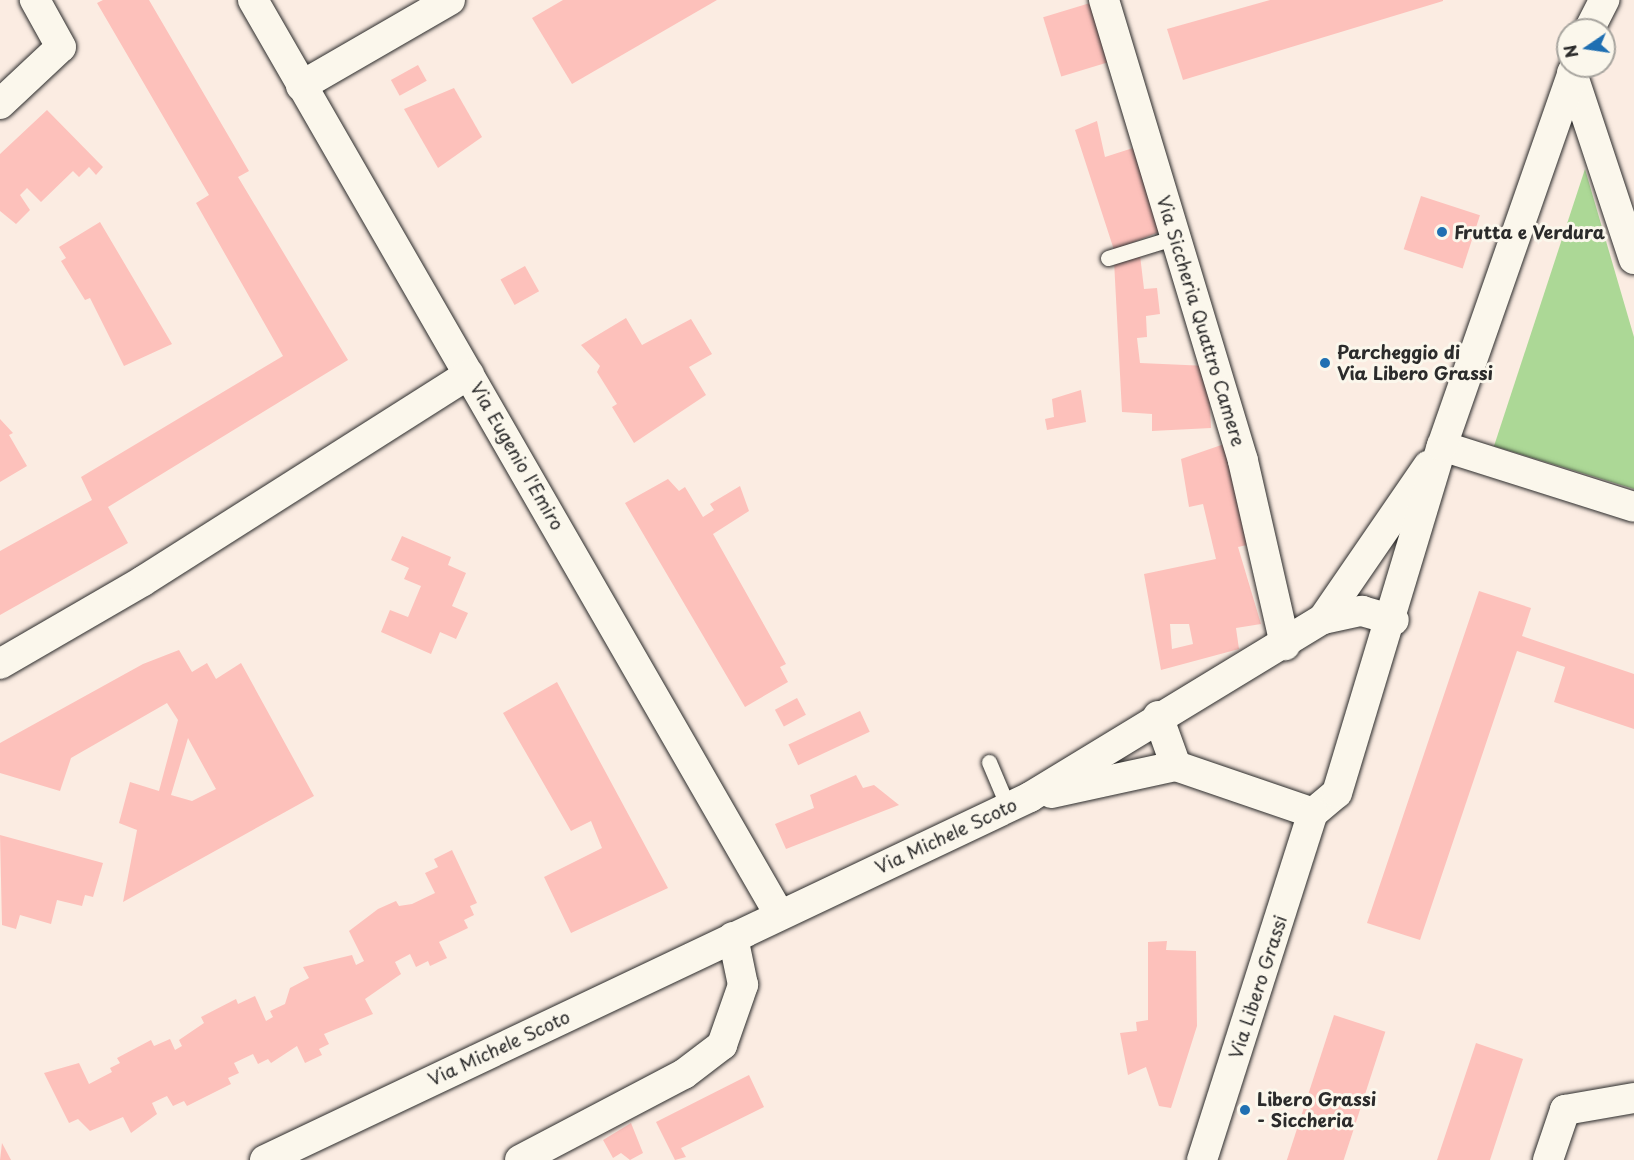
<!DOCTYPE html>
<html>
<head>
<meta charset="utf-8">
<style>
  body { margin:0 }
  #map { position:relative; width:1634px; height:1160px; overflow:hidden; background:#fbece2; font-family:"Playpen Sans",sans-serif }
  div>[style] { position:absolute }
  .green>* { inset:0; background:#acd896 }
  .building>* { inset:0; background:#fdc1bb; transform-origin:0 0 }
  .roads { filter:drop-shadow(0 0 2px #2b2b2b) drop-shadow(0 0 2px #2b2b2b) }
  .lane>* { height:15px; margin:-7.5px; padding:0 7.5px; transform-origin:7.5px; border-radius:7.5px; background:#fbf7ec }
  .street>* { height:30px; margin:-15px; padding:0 15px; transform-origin:15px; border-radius:15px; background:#fbf7ec }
  .dots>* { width:16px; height:16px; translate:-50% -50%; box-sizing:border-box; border:3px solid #fbf7ec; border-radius:50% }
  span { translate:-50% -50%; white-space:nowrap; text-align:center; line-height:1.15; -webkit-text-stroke:6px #fbf7ec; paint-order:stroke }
  .poi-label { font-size:18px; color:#2b2b2b; font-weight:700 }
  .left { translate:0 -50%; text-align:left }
  .street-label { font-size:18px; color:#2b2b2b }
  .north { position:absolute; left:1556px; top:18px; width:60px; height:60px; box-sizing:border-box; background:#fbf7ec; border:2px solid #a8a59f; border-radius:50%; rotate:257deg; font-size:16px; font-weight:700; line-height:24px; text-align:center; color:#2b2b2b }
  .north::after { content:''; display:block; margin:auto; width:21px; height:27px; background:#1f6fb2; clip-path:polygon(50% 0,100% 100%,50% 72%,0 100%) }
</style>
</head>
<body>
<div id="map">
  <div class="green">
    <i style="clip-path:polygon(1585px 169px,1634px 337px,1634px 489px,1494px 446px)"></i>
  </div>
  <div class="building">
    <i style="clip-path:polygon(103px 0,149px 0,249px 171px,238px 177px,348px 360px,108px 507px,128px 543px,0 615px,0 551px,92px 500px,81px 477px,283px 356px,196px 203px,209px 195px,97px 3px)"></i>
    <i style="clip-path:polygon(563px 0,717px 0,572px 84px,532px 18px)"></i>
    <i style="clip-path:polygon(1270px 0,1443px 0,1443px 1px,1183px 80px,1167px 29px)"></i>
    <i style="left:1090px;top:3px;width:62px;height:49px;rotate:73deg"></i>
    <i style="left:418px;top:65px;width:18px;height:31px;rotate:61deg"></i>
    <i style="clip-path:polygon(454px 88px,482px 137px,438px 168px,404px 109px)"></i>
    <i style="clip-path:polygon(47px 110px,103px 167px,96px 175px,89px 167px,79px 177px,73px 171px,41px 202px,27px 188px,20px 195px,30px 210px,16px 224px,0 211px,0 154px)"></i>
    <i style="clip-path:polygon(1097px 121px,1105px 157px,1133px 148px,1159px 232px,1114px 250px,1075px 130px)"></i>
    <i style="left:1421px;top:196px;width:62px;height:56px;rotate:18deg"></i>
    <i style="clip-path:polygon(100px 222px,172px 344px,124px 366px,90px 298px,85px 300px,61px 261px,66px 258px,59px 247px)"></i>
    <i style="clip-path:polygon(1140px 255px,1144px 289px,1157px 288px,1160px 314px,1146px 316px,1147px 337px,1137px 338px,1140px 363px,1208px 366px,1211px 428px,1152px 431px,1152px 414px,1122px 412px,1114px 261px)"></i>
    <i style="left:525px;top:266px;width:29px;height:28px;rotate:61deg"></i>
    <i style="clip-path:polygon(626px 318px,642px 345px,691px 319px,712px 354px,689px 367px,706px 395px,634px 443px,612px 407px,617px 404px,597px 372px,600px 366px,581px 345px)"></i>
    <i style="clip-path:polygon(1081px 390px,1086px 422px,1047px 430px,1045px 419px,1054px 417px,1052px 399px)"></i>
    <i style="clip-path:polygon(0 419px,13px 433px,9px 435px,27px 466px,0 482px)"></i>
    <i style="clip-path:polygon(evenodd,1230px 442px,1247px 545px,1238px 547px,1261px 624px,1236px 628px,1239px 649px,1161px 670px,1144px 574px,1216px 559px,1203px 504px,1189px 507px,1181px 459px,1230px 442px,1170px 624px,1189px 624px,1193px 644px,1172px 649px,1170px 624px)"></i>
    <i style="clip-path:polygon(668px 479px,679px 491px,685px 487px,703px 517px,714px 510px,710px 504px,740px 486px,749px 511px,713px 534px,786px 664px,780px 667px,788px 682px,745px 707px,625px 503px)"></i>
    <i style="clip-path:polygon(402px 536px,451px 557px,448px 565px,466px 573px,452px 606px,468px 613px,456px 639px,440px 632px,431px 654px,381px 632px,390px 610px,408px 617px,421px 586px,404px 579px,409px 568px,391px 560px)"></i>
    <i style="clip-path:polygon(1479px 591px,1531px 608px,1522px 636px,1634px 674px,1634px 729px,1554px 702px,1565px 667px,1517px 651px,1420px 940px,1367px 923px)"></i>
    <i style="clip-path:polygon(evenodd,179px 650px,192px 672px,207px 663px,216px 679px,241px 663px,314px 796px,123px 902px,137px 830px,119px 823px,130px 782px,159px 791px,178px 720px,167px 703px,71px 758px,60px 791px,0 773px,0 743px,143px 664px,179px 650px,188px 738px,216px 789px,192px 801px,171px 795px,188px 738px)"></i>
    <i style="clip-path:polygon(557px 682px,668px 888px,571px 933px,544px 877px,602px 848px,591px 821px,571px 831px,503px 713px)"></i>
    <i style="left:797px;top:698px;width:19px;height:25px;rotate:62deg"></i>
    <i style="left:860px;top:711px;width:23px;height:79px;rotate:65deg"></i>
    <i style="clip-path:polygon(856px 775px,863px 788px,874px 785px,899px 805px,786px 849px,775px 824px,814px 808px,810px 795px)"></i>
    <i style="clip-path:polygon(0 835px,103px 863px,93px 897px,85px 895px,82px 906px,57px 900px,51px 924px,20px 915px,16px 929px,2px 925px)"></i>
    <i style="clip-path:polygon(452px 850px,477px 903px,470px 906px,474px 915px,464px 920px,468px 928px,439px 942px,447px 958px,430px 966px,428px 961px,416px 967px,410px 954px,395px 962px,401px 974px,365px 999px,373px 1014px,324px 1034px,329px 1044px,319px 1049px,322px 1055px,305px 1063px,297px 1046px,271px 1063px,268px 1059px,258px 1064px,253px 1054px,234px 1063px,239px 1073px,228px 1078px,231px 1084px,187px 1106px,184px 1101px,173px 1106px,167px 1096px,152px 1103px,157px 1114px,131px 1133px,123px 1117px,90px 1131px,78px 1119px,69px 1123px,44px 1073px,79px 1063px,89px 1084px,112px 1072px,110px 1068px,120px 1063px,117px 1058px,151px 1040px,154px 1046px,170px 1039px,175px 1050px,182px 1046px,179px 1040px,204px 1023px,201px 1017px,236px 999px,238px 1004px,255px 996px,266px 1021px,273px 1017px,270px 1011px,285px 1004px,290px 988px,309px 978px,303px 967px,352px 955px,356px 965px,364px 961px,349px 931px,378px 909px,396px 901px,399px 906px,412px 904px,435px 893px,425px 873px,438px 867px,434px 859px)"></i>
    <i style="clip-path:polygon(1167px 941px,1166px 950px,1196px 951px,1197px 1026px,1171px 1108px,1159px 1106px,1146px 1067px,1128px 1075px,1120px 1033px,1137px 1031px,1136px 1022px,1148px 1020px,1148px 942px)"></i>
    <i style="left:1334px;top:1015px;width:54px;height:153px;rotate:18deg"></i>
    <i style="clip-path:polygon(1476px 1043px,1523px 1059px,1490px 1160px,1437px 1160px)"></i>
    <i style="clip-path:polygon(749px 1075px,764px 1107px,681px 1148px,686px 1157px,675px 1160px,656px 1122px)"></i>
    <i style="clip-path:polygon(631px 1123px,643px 1153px,630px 1160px,621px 1153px,613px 1158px,603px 1140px)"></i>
    <i style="clip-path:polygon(2px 1143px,11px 1160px,0 1160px)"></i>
  </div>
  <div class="roads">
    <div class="lane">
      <i style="left:1108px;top:258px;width:71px;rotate:-17.2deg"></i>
      <i style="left:989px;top:762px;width:49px;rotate:67.1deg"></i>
    </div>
    <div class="street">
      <i style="left:253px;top:0;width:1055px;rotate:60.08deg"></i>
      <i style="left:1104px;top:0;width:481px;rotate:73.2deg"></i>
      <i style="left:1243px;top:461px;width:189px;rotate:77.1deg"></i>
      <i style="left:1589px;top:30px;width:34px;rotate:-63deg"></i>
      <i style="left:1572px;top:73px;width:196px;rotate:71.6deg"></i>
      <i style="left:301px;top:86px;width:172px;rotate:-30deg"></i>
      <i style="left:0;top:104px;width:83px;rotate:-43.1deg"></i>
      <i style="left:61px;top:47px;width:54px;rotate:-119deg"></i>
      <i style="left:1442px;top:446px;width:201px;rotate:17.6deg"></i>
      <i style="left:1323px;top:619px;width:186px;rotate:-55.5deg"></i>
      <i style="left:0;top:664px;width:165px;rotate:-30.1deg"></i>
      <i style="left:143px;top:581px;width:386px;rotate:-32.4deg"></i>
      <i style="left:1158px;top:716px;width:53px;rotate:70.2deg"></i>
      <i style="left:1051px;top:793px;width:128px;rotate:-12.2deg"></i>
      <i style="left:1176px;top:766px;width:145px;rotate:18.9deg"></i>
      <i style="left:1313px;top:813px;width:31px;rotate:-40deg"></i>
      <i style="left:1337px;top:793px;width:363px;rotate:-73.2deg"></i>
      <i style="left:1442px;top:446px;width:403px;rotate:-70.7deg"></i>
      <i style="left:265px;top:1160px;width:847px;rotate:-25.38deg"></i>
      <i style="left:1030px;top:797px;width:343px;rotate:-31.3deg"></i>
      <i style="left:1323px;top:619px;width:40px;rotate:-12deg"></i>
      <i style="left:1362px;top:611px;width:33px;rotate:16deg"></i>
      <i style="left:520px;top:1160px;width:185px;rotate:-27.7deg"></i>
      <i style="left:684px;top:1074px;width:48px;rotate:-37.3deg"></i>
      <i style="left:722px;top:1045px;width:64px;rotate:-70.7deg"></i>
      <i style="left:743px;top:985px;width:49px;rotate:-101.8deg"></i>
      <i style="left:1202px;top:1160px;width:364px;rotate:-72.3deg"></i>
      <i style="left:1548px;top:1160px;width:53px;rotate:-71.2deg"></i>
      <i style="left:1565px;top:1110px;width:70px;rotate:-9.9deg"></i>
    </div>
  </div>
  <div class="dots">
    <i style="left:1442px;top:232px;background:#1f6fb2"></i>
    <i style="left:1325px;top:363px;background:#1f6fb2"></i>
    <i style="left:1245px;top:1110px;background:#1f6fb2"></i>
  </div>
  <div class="poi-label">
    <span class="left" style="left:1454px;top:232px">Frutta e Verdura</span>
    <span class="left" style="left:1337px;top:363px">Parcheggio di<br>Via Libero Grassi</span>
    <span class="left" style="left:1257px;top:1110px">Libero Grassi<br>- Siccheria</span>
  </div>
  <div class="street-label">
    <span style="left:1201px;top:321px;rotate:73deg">Via Siccheria Quattro Camere</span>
    <span style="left:517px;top:456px;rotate:60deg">Via Eugenio l'Emiro</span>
    <span style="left:946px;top:836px;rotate:-25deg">Via Michele Scoto</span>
    <span style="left:1258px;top:987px;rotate:-72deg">Via Libero Grassi</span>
    <span style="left:499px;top:1048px;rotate:-25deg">Via Michele Scoto</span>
  </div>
  <div class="north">N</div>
</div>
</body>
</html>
